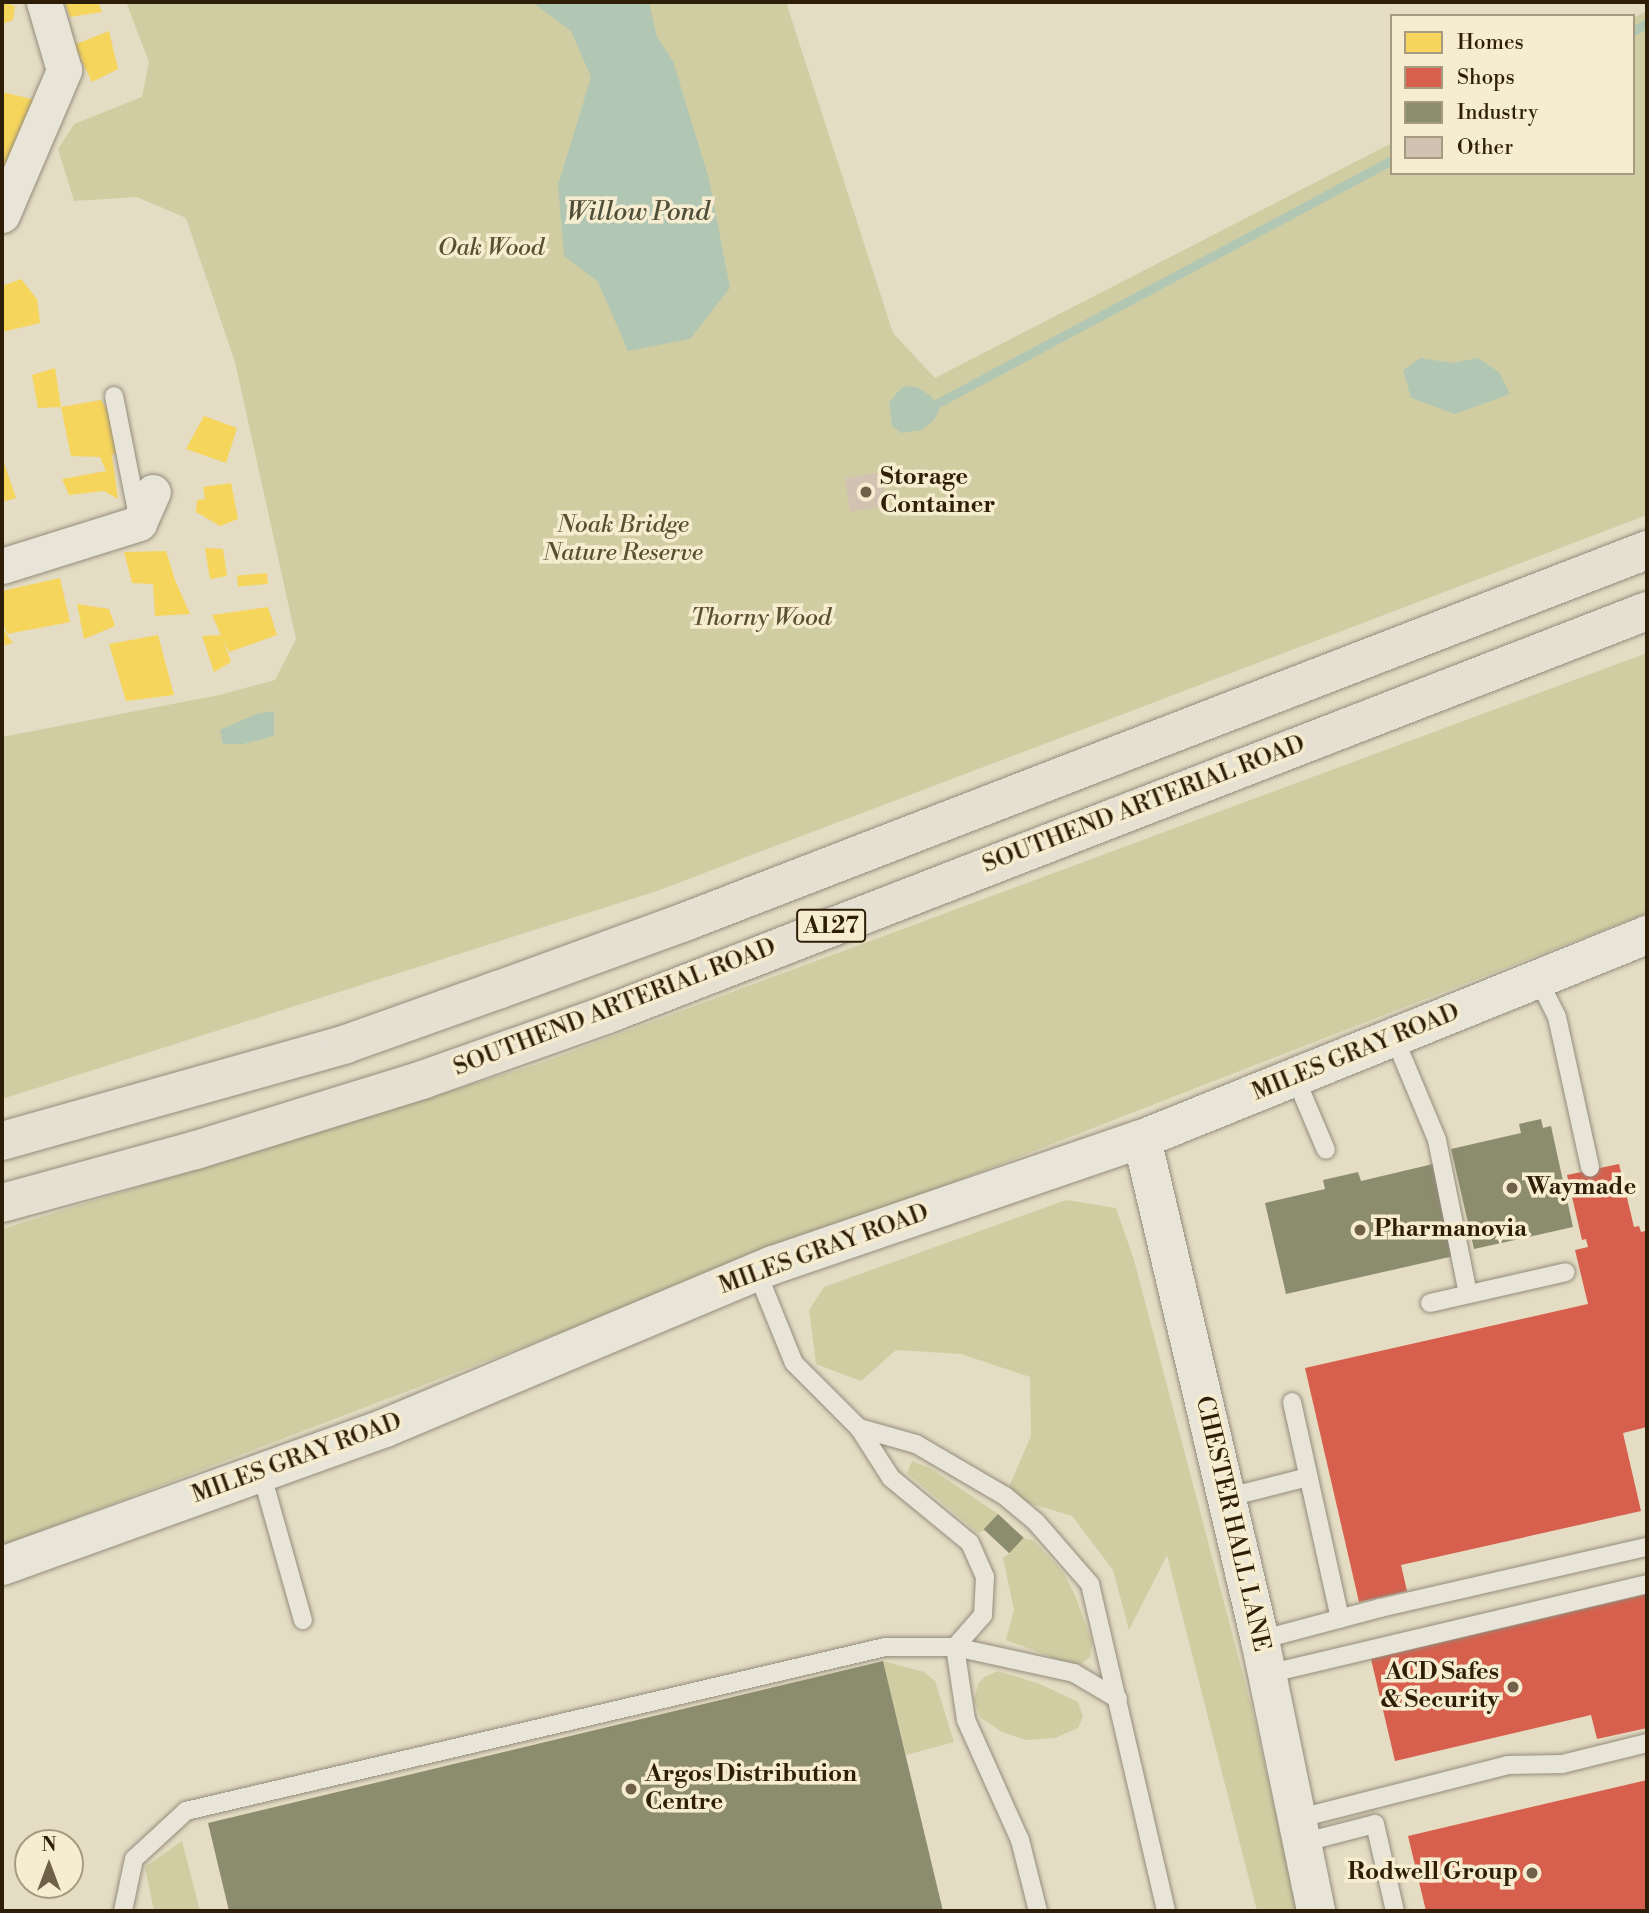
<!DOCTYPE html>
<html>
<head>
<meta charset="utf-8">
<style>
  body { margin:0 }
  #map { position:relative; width:1649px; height:1913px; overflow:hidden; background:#e4dcc3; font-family:"Libre Bodoni",serif }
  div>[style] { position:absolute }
  .green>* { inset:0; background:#d1cda3 }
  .water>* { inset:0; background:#b1c7b4 }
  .homes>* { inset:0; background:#f6d55c; transform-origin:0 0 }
  .shops>* { inset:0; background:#d6604d }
  .industry>* { inset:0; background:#8c8c6e; transform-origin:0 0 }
  .stream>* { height:9px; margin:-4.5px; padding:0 4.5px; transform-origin:4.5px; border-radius:4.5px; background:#b1c7b4 }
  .building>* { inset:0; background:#d2c2b1; transform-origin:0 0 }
  .roads { filter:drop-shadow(0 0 2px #938c7c) drop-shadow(0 0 2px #938c7c) }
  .lane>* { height:18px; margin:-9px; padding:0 9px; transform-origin:9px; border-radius:9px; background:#e9e4d8 }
  .street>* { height:35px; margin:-17.5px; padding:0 17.5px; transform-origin:17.5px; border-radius:17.5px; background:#e9e4d8 }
  .secondary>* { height:38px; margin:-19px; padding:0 19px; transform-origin:19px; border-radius:19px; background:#e9e4d8 }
  .highway>* { height:38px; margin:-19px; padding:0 19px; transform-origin:19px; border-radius:19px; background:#e5e0d2 }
  .dots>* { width:19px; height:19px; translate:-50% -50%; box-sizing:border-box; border:4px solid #f6ecd0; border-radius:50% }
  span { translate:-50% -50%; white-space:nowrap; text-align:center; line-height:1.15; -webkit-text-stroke:7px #f6ecd0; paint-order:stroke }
  .shield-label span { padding:2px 5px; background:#f6ecd0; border:2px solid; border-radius:5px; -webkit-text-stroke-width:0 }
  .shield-label { font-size:23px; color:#2e1e07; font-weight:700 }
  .park-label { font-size:24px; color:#5a4f2e; font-style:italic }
  .poi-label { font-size:24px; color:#2e1e07; font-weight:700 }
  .left { translate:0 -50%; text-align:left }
  .right { translate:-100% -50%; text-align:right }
  .street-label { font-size:24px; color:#2e1e07 }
  .water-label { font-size:26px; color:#4f4e39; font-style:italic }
  .frame { position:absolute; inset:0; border:4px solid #2e1e07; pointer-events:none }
  .legend { position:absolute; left:1390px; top:14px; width:245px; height:161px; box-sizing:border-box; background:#f6ecd0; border:2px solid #a69a80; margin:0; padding:9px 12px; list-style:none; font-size:21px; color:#2e1e07 }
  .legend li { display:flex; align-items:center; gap:14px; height:35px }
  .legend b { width:35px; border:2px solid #a69a80 }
  .north { position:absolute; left:14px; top:1829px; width:70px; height:70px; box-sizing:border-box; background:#f6ecd0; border:2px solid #a69a80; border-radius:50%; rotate:0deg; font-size:19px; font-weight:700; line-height:28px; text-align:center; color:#2e1e07 }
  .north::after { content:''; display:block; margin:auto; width:24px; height:32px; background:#6e6049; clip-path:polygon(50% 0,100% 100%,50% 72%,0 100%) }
</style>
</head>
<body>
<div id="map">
  <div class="green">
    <i style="clip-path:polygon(126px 2px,786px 2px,893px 333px,935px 378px,1392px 143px,1392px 173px,1633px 173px,1633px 18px,1647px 11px,1647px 515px,657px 891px,2px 1099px,2px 737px,219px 695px,275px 680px,296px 639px,235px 362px,186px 218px,137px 197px,74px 201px,58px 149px,74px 124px,142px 97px,149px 62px)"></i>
    <i style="clip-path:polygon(1647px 653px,1647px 913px,918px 1196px,2px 1546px,2px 1229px,541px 1063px)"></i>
    <i style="clip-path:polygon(1066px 1200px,1116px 1208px,1134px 1260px,1252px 1709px,1298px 1911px,1257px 1911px,1167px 1555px,1129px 1630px,1113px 1570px,1072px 1516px,1005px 1496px,1031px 1436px,1030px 1377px,961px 1354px,896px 1350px,861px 1381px,816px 1364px,809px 1310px,824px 1287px)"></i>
    <i style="clip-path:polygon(912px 1461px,930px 1468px,998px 1514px,1024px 1538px,1034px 1541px,1063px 1572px,1075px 1595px,1092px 1642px,1090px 1657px,1081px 1664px,1067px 1663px,1006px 1640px,1014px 1610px,1003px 1558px,1010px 1553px,985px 1530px,978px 1533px,907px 1473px)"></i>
    <i style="clip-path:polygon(883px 1661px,924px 1672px,935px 1681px,954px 1742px,906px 1755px)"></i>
    <i style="clip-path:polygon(998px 1671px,1040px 1684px,1078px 1702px,1083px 1717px,1078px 1728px,1055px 1738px,1026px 1740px,1002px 1732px,981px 1718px,974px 1700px,978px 1684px,984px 1677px)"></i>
    <i style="clip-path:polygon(182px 1841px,200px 1911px,154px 1911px,145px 1867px)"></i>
  </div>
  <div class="water">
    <i style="clip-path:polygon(532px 2px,649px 2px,657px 37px,673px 61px,709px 179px,730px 288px,690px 339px,628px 351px,598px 282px,564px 256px,558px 185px,591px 77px,571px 31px)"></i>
    <i style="clip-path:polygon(1420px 358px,1453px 363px,1478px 358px,1499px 372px,1510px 394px,1455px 414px,1411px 398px,1403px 370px)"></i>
    <i style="clip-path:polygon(909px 386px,919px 388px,932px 397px,939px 411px,934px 420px,922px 430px,901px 433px,892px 426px,889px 403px,901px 388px)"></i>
    <i style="clip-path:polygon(274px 711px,274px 736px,243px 744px,223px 744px,220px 730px,256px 714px)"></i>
  </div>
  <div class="homes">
    <i style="clip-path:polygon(2px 2px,15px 6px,13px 20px,2px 24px)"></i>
    <i style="clip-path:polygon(65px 2px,98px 2px,102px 12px,70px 17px)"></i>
    <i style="clip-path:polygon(109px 31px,118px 69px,92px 82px,74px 45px)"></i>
    <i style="clip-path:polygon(2px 92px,36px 100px,2px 177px)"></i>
    <i style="clip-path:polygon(21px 279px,37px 299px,40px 323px,2px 332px,2px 286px)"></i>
    <i style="clip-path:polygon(55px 368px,61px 407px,38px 408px,32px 375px)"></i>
    <i style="clip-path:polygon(101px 400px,114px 420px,120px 452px,112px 455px,118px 499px,104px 491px,69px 495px,62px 479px,106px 471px,100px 457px,71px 456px,61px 407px)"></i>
    <i style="clip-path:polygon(204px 416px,237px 428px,226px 463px,186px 449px)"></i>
    <i style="clip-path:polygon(2px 457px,16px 498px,2px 502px)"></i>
    <i style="clip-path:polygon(231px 483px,238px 519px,220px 526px,196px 512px,197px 500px,205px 499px,203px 487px)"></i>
    <i style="clip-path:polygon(205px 548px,223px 549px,227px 576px,210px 579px)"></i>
    <i style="clip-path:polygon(166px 551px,175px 580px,190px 614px,155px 616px,153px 584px,132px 583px,124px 552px)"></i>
    <i style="left:267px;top:573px;width:11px;height:30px;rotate:85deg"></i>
    <i style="clip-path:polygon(60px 578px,70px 622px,7px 634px,2px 620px,2px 591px)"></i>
    <i style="clip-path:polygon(77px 604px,109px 609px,115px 626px,84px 639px)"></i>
    <i style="clip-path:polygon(268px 607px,277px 635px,229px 652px,223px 640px,231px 662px,214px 672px,202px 636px,221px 635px,212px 615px)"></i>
    <i style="clip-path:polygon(2px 628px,9px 638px,13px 643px,2px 646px)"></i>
    <i style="clip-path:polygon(158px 635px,174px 695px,126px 701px,109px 644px)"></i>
  </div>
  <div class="shops">
    <i style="clip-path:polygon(1619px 1164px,1634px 1227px,1639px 1226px,1641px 1232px,1645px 1231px,1647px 1240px,1647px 1427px,1623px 1433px,1641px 1511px,1401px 1565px,1407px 1591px,1359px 1602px,1305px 1368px,1588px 1304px,1575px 1250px,1588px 1247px,1586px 1239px,1582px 1240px,1567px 1175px)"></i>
    <i style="clip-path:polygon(1647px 1594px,1647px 1728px,1597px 1739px,1591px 1715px,1395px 1761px,1371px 1659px)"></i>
    <i style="clip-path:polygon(1647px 1780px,1647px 1911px,1426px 1911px,1408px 1836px)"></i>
  </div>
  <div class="industry">
    <i style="clip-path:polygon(1541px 1119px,1543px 1128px,1551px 1126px,1573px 1227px,1474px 1249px,1451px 1149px,1521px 1133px,1519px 1124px)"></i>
    <i style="clip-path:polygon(1433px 1164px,1454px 1256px,1286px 1294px,1265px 1203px,1325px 1189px,1323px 1180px,1358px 1172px,1361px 1181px)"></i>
    <i style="left:998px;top:1514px;width:35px;height:21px;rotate:43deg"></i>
    <i style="clip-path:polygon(883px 1661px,943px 1911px,229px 1911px,208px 1823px)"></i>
  </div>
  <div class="stream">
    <i style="left:1633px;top:31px;width:16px;rotate:-30deg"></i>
    <i style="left:936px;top:404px;width:517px;rotate:-28.15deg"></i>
  </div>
  <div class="building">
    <i style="left:881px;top:472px;width:34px;height:37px;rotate:80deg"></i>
  </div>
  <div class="roads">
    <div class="lane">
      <i style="left:114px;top:396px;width:122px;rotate:78.7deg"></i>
      <i style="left:1538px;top:979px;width:42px;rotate:63.4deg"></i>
      <i style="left:1557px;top:1017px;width:154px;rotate:77.6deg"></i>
      <i style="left:1394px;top:1037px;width:112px;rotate:67.3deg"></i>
      <i style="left:1437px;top:1140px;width:157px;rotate:78.6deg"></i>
      <i style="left:1295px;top:1077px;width:79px;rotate:67deg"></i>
      <i style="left:757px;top:1272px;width:98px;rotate:67.9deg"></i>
      <i style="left:794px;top:1363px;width:92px;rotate:45deg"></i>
      <i style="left:859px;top:1428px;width:59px;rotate:57.4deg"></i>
      <i style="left:891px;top:1478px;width:102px;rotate:39.4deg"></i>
      <i style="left:970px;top:1543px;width:37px;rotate:66deg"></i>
      <i style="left:985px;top:1577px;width:38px;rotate:93deg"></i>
      <i style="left:983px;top:1615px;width:43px;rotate:131.2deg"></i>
      <i style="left:955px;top:1647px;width:74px;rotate:81.4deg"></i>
      <i style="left:966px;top:1720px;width:132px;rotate:65.8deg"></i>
      <i style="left:1020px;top:1840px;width:73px;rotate:75.8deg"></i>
      <i style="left:1430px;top:1303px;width:139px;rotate:-12.8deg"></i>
      <i style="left:1292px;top:1402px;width:222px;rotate:77.5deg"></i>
      <i style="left:859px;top:1428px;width:59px;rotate:15.7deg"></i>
      <i style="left:916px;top:1444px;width:103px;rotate:30.3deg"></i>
      <i style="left:1005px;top:1496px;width:40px;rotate:40deg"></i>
      <i style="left:1036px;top:1522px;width:82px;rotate:48.9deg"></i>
      <i style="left:1090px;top:1584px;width:336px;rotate:76.9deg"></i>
      <i style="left:261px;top:1472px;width:154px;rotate:74.2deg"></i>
      <i style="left:1225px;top:1498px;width:86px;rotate:-14.2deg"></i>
      <i style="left:1260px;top:1640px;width:124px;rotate:-14.9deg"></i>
      <i style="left:1380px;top:1608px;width:274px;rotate:-12.9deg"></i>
      <i style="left:1267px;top:1674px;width:391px;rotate:-13.3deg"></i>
      <i style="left:1296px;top:1819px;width:219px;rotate:-14.3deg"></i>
      <i style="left:1508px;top:1765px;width:54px;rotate:-1.1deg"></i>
      <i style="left:1562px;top:1764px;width:88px;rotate:-13.9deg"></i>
      <i style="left:1301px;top:1843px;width:76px;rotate:-14.4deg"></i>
      <i style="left:1375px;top:1824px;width:89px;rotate:77.1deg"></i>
      <i style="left:123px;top:1911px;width:53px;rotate:-78.1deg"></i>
      <i style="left:134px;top:1859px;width:71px;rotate:-42.7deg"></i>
      <i style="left:186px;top:1811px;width:718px;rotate:-13.2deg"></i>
      <i style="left:885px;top:1647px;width:70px"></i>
      <i style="left:955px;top:1647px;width:122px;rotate:12.3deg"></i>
      <i style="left:1074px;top:1673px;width:51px;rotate:30.6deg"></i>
    </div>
    <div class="street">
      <i style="left:2px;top:215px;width:158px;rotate:-66.8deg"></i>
      <i style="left:64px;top:70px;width:71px;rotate:-106.4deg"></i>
      <i style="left:2px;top:566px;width:144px;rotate:-17.4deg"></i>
      <i style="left:139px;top:523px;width:34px;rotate:-66deg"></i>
    </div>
    <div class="secondary">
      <i style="left:1142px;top:1139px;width:515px;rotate:76.75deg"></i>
      <i style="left:1260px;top:1640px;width:277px;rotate:78.3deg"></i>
      <i style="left:2px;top:1566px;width:407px;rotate:-19.8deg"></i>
      <i style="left:385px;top:1428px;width:421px;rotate:-22.8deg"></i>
      <i style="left:773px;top:1265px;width:390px;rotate:-18.9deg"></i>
      <i style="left:1142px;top:1139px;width:545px;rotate:-22deg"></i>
    </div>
    <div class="highway">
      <i style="left:2px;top:1141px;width:357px;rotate:-15.7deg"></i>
      <i style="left:346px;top:1044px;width:161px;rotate:-19.6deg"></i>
      <i style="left:498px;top:990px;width:196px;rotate:-20deg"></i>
      <i style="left:682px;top:923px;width:1035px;rotate:-21.13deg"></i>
      <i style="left:2px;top:1203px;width:201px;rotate:-15.3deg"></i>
      <i style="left:196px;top:1150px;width:237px;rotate:-17.2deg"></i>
      <i style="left:422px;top:1080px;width:197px;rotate:-19.5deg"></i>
      <i style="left:608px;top:1014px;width:1114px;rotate:-21.2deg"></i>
    </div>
  </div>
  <div class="dots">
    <i style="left:866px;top:492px;background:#6e6049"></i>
    <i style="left:1512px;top:1188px;background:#6e6049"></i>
    <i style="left:1360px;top:1230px;background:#6e6049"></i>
    <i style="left:1513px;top:1687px;background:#6e6049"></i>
    <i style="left:631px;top:1789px;background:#6e6049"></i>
    <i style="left:1532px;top:1873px;background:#6e6049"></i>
  </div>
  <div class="shield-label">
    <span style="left:831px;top:926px">A127</span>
  </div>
  <div class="park-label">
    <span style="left:491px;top:249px">Oak Wood</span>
    <span style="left:623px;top:540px">Noak Bridge<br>Nature Reserve</span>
    <span style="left:761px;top:619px">Thorny Wood</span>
  </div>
  <div class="poi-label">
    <span class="left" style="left:880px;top:492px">Storage<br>Container</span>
    <span class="left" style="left:1526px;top:1188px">Waymade</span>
    <span class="left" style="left:1374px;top:1230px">Pharmanovia</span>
    <span class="right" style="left:1499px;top:1687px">ACD Safes<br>&amp; Security</span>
    <span class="left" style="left:645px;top:1789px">Argos Distribution<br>Centre</span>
    <span class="right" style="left:1518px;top:1873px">Rodwell Group</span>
  </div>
  <div class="street-label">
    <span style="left:1144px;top:805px;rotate:-21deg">SOUTHEND ARTERIAL ROAD</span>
    <span style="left:615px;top:1008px;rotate:-21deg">SOUTHEND ARTERIAL ROAD</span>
    <span style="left:1356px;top:1053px;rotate:-22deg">MILES GRAY ROAD</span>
    <span style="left:824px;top:1250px;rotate:-20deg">MILES GRAY ROAD</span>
    <span style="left:297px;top:1459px;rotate:-20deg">MILES GRAY ROAD</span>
    <span style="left:1232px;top:1524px;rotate:77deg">CHESTER HALL LANE</span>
  </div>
  <div class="water-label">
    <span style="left:638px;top:213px">Willow Pond</span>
  </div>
  <div class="frame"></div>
  <ul class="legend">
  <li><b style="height:19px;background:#f6d55c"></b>Homes</li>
  <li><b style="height:19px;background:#d6604d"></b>Shops</li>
  <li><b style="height:19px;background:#8c8c6e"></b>Industry</li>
  <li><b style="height:19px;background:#d2c2b1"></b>Other</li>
  </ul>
  <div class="north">N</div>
</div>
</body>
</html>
